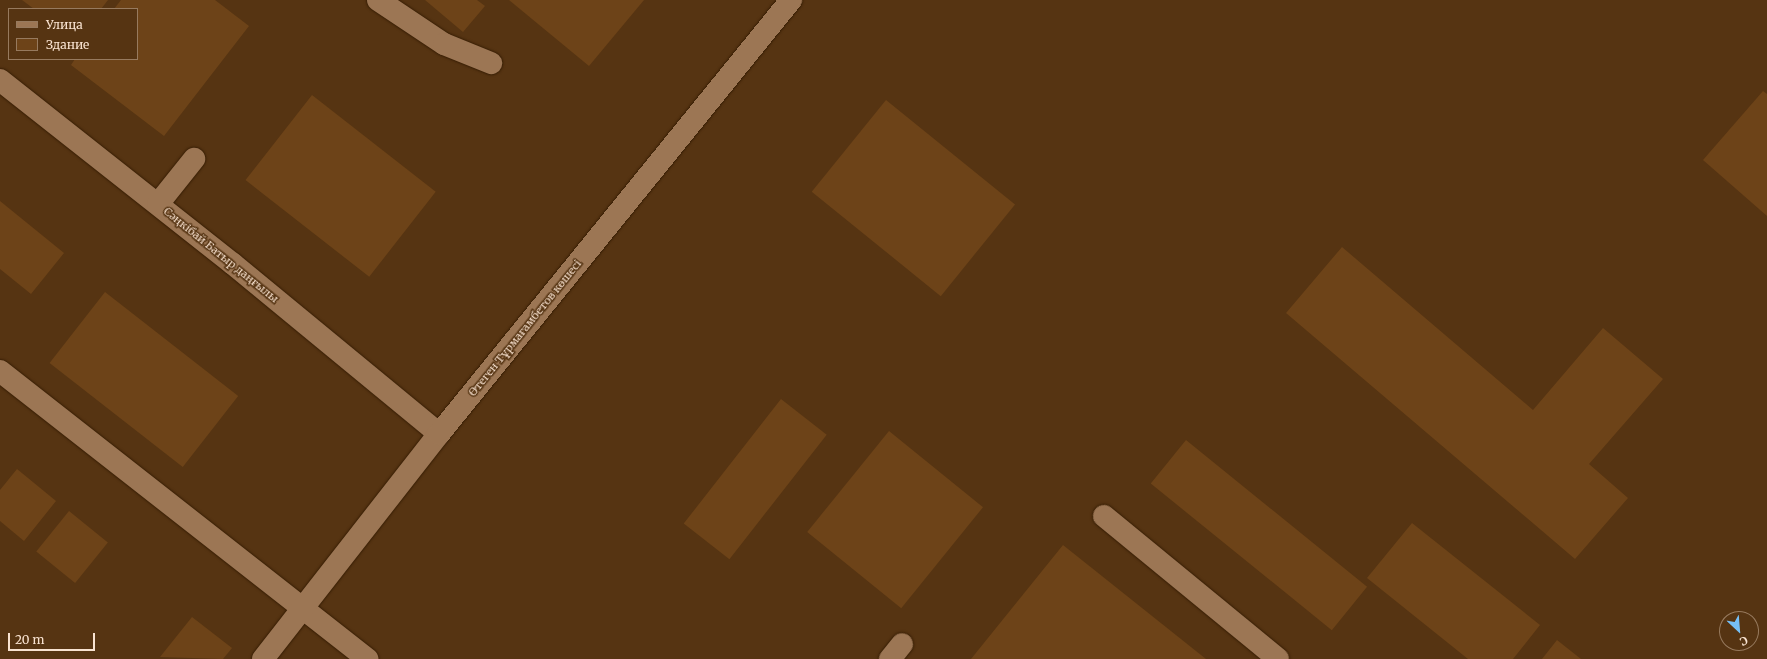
<!DOCTYPE html>
<html>
<head>
<meta charset="utf-8">
<style>
  body { margin:0 }
  #map { position:relative; width:1767px; height:659px; overflow:hidden; background:#563412; font-family:Merriweather,serif }
  div>[style] { position:absolute }
  .building>* { inset:0; background:#6d4318; transform-origin:0 0 }
  .roads { filter:drop-shadow(0 0 1px #361d04) drop-shadow(0 0 1px #361d04) }
  .minor>* { height:22px; margin:-11px; padding:0 11px; transform-origin:11px; border-radius:11px; background:#9c7654 }
  span { translate:-50% -50%; white-space:nowrap; text-align:center; line-height:1.15; -webkit-text-stroke:3px #563412; paint-order:stroke }
  .street-label { font-size:11px; color:#f9e3d1 }
  .legend { position:absolute; left:8px; top:8px; width:130px; height:52px; box-sizing:border-box; background:#563412; border:1px solid #977a5e; margin:0; padding:5px 7px; list-style:none; font-size:12px; color:#f9e3d1 }
  .legend li { display:flex; align-items:center; gap:8px; height:20px }
  .legend b { width:20px; border:1px solid #977a5e }
  .north { position:absolute; left:1719px; top:611px; width:40px; height:40px; box-sizing:border-box; background:#563412; border:1px solid #977a5e; border-radius:50%; rotate:154deg; font-size:11px; font-weight:700; line-height:16px; text-align:center; color:#f9e3d1 }
  .north::after { content:''; display:block; margin:auto; width:14px; height:18px; background:#76c0f7; clip-path:polygon(50% 0,100% 100%,50% 72%,0 100%) }
  .scale { position:absolute; left:8px; top:633px; width:87px; height:18px; box-sizing:border-box; border:2px solid #f9e3d1; border-top:0; padding-left:5px; font-size:12px; line-height:14px; white-space:nowrap; color:#f9e3d1; -webkit-text-stroke:3px #563412; paint-order:stroke }
</style>
</head>
<body>
<div id="map">
  <div class="building">
    <i style="clip-path:polygon(22px 0,108px 0,101px 9px,34px 9px)"></i>
    <i style="clip-path:polygon(121px 0,215px 0,249px 26px,164px 136px,71px 65px,75px 59px,137px 59px,137px 9px,114px 9px)"></i>
    <i style="clip-path:polygon(425px 0,477px 0,485px 6px,463px 32px)"></i>
    <i style="clip-path:polygon(509px 0,644px 0,589px 66px)"></i>
    <i style="clip-path:polygon(1763px 91px,1767px 94px,1767px 216px,1703px 160px)"></i>
    <i style="left:312px;top:95px;width:157px;height:108px;rotate:38deg"></i>
    <i style="left:886px;top:100px;width:166px;height:118px;rotate:39deg"></i>
    <i style="clip-path:polygon(0 201px,64px 253px,31px 294px,0 269px)"></i>
    <i style="clip-path:polygon(1342px 247px,1533px 410px,1603px 328px,1663px 379px,1589px 464px,1628px 498px,1575px 559px,1286px 313px)"></i>
    <i style="left:105px;top:292px;width:169px;height:90px;rotate:38deg"></i>
    <i style="left:781px;top:399px;width:58px;height:158px;rotate:38deg"></i>
    <i style="left:889px;top:431px;width:121px;height:130px;rotate:39deg"></i>
    <i style="left:1186px;top:440px;width:233px;height:56px;rotate:39deg"></i>
    <i style="clip-path:polygon(17px 469px,56px 501px,24px 541px,0 521px,0 490px)"></i>
    <i style="left:69px;top:511px;width:50px;height:52px;rotate:39deg"></i>
    <i style="clip-path:polygon(1412px 523px,1540px 625px,1513px 659px,1468px 659px,1367px 578px)"></i>
    <i style="clip-path:polygon(1063px 545px,1206px 659px,971px 659px)"></i>
    <i style="clip-path:polygon(192px 617px,232px 648px,223px 659px,160px 657px)"></i>
    <i style="clip-path:polygon(1557px 640px,1581px 659px,1542px 659px)"></i>
  </div>
  <div class="roads">
    <div class="minor">
      <i style="left:378px;top:0;width:79px;rotate:33.7deg"></i>
      <i style="left:444px;top:44px;width:51px;rotate:22deg"></i>
      <i style="left:0;top:80px;width:297px;rotate:38.3deg"></i>
      <i style="left:233px;top:264px;width:267px;rotate:39.5deg"></i>
      <i style="left:158px;top:204px;width:58px;rotate:-51.3deg"></i>
      <i style="left:0;top:371px;width:467px;rotate:38.1deg"></i>
      <i style="left:1104px;top:516px;width:225px;rotate:39.4deg"></i>
      <i style="left:263px;top:659px;width:286px;rotate:-52deg"></i>
      <i style="left:439px;top:434px;width:559px;rotate:-50.96deg"></i>
      <i style="left:890px;top:659px;width:19px;rotate:-51deg"></i>
    </div>
  </div>
  <div class="street-label">
    <span style="left:221px;top:255px;rotate:39deg">Сәңкібай Батыр даңғылы</span>
    <span style="left:525px;top:328px;rotate:-51deg">Өтеген Тұрмағамбетов көшесі</span>
  </div>
  <ul class="legend">
  <li><b style="height:5px;background:#9c7654"></b>Улица</li>
  <li><b style="height:11px;background:#6d4318"></b>Здание</li>
  </ul>
  <div class="north">С</div>
  <div class="scale">20 m</div>
</div>
</body>
</html>
